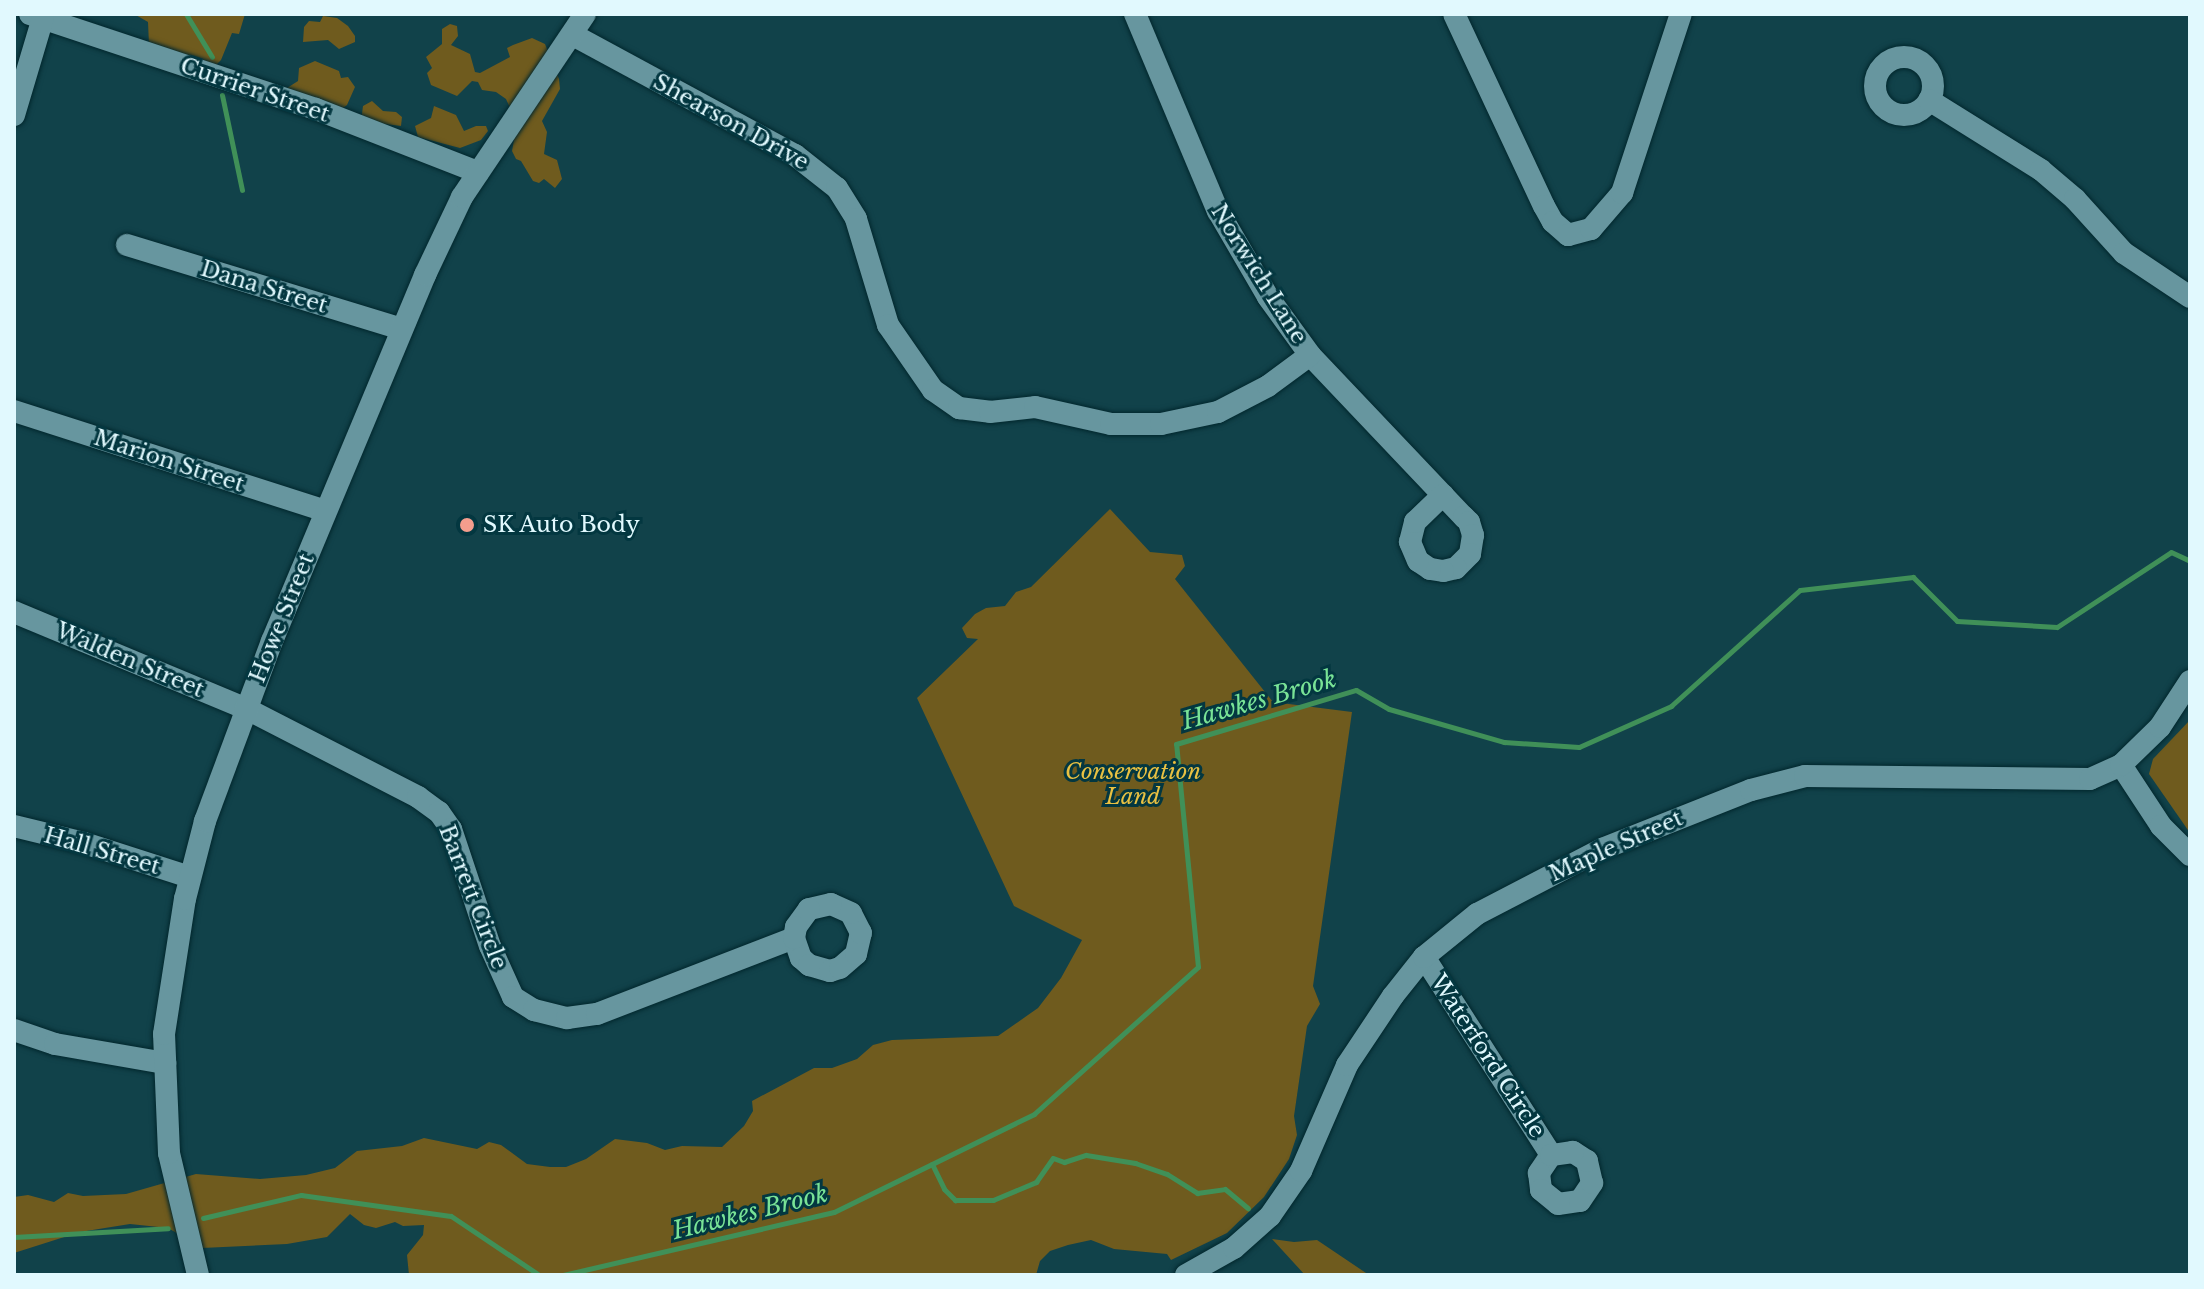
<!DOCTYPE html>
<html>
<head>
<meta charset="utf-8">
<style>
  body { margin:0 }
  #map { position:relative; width:2204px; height:1289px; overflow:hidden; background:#11424a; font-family:"Libre Baskerville",serif }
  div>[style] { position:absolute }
  .green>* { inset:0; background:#6f5b1e }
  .stream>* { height:5px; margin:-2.5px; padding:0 2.5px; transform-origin:2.5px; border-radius:2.5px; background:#409058 }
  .roads { filter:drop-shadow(0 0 2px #02272d) drop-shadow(0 0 2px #02272d) }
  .minor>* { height:22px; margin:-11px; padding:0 11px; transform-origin:11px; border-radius:11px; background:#67969f }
  .minor>.ring { margin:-11px; padding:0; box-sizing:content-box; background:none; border:22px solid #67969f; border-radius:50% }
  .dots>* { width:22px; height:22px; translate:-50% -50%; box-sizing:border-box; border:4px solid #033740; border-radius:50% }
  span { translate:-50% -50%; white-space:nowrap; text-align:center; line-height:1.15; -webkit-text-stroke:6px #033740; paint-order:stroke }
  .street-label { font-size:22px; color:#e1f9fe }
  .poi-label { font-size:22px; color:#e1f9fe }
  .left { translate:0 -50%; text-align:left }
  .park-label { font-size:22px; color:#e9c142; font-style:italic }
  .water-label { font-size:24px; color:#79e396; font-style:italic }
  .frame { position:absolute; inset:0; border:16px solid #e1f9fe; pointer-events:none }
</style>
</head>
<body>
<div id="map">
  <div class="green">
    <i style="clip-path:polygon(134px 14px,245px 14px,239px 34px,232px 33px,221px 60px,215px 66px,192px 56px,149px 45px,148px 22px)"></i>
    <i style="clip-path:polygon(323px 16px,337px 18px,348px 26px,355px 36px,355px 42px,339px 49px,328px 40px,303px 42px,304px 27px,309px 21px,320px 22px)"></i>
    <i style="clip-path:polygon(450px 24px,457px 26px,458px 36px,451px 45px,470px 54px,475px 72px,480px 73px,510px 57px,507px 48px,513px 45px,532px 38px,545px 44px,559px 79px,560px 89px,542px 121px,547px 132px,544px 154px,557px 160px,562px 179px,555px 188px,544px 179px,539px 183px,533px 181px,521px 161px,516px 159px,512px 151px,517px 123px,506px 99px,496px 92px,482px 90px,478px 82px,472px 81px,457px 96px,431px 85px,427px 73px,432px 68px,426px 57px,442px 44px,442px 29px)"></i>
    <i style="clip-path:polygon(315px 61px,339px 71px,341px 78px,348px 77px,355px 87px,347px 105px,343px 108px,288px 93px,287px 88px,298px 81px,299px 68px)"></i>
    <i style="clip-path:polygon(372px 101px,383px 111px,396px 112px,402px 117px,401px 126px,361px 121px,363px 106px)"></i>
    <i style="clip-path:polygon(434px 106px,456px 115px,464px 131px,476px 126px,486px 126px,488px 131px,481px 140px,460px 148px,418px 137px,415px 126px,431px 118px)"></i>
    <i style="clip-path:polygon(1110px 509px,1150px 552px,1182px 555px,1185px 566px,1175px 579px,1273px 702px,1352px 712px,1313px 986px,1320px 1004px,1307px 1026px,1294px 1116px,1297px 1135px,1289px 1159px,1264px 1197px,1227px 1233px,1171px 1260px,1167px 1254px,1114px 1249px,1091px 1240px,1068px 1245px,1050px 1251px,1040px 1261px,1036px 1275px,409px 1275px,407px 1255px,423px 1235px,424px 1225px,403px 1226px,395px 1222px,376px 1228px,364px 1225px,350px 1214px,327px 1237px,287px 1244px,202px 1248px,168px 1228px,130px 1224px,80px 1232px,14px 1253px,14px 1197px,28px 1195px,54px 1202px,68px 1193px,83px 1196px,126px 1194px,196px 1174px,260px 1179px,306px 1175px,335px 1168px,357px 1151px,402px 1146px,424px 1138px,477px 1149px,489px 1142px,501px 1145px,527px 1164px,550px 1167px,566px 1167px,586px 1159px,615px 1139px,647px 1143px,665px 1150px,682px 1146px,722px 1147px,744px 1126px,753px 1111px,752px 1101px,814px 1068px,832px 1068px,857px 1059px,873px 1045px,892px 1040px,998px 1036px,1038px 1008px,1061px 978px,1082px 940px,1014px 906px,917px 698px,978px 639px,967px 638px,962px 628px,975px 614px,986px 608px,1005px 606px,1016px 592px,1031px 587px)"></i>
    <i style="clip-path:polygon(2190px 720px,2190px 833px,2149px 774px,2153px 759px)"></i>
    <i style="clip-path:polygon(1272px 1239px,1294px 1242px,1317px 1240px,1369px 1275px,1305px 1275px)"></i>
  </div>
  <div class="stream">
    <i style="left:186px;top:14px;width:50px;rotate:58.8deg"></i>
    <i style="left:222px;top:95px;width:97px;rotate:78.1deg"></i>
    <i style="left:932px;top:1164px;width:28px;rotate:64deg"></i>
    <i style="left:944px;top:1189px;width:16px;rotate:45deg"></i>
    <i style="left:955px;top:1200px;width:38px"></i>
    <i style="left:993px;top:1200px;width:47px;rotate:-22.7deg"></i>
    <i style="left:1036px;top:1182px;width:29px;rotate:-55deg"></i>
    <i style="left:1053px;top:1158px;width:12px;rotate:20deg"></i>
    <i style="left:1064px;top:1162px;width:23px;rotate:-18deg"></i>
    <i style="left:1086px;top:1155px;width:50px;rotate:9.3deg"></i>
    <i style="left:1135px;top:1163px;width:34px;rotate:19deg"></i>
    <i style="left:1167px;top:1174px;width:36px;rotate:32deg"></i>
    <i style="left:1197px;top:1193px;width:28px;rotate:-8deg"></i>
    <i style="left:1225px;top:1189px;width:30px;rotate:40deg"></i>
    <i style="left:203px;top:1218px;width:101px;rotate:-13.2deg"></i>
    <i style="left:301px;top:1195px;width:151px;rotate:8deg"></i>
    <i style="left:451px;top:1216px;width:106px;rotate:33.8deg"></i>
    <i style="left:14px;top:1237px;width:154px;rotate:-3.3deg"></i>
    <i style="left:563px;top:1275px;width:278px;rotate:-13.1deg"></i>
    <i style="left:834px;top:1212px;width:223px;rotate:-26.1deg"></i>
    <i style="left:1034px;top:1114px;width:220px;rotate:-41.9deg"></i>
    <i style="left:1198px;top:967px;width:224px;rotate:-95.6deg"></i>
    <i style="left:1176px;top:744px;width:188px;rotate:-16.7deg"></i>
    <i style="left:1356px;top:690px;width:38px;rotate:30deg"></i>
    <i style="left:1389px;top:709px;width:120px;rotate:16deg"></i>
    <i style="left:1504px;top:742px;width:75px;rotate:3.8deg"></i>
    <i style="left:1579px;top:747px;width:101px;rotate:-24deg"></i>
    <i style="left:1671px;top:706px;width:173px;rotate:-42deg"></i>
    <i style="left:1800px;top:590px;width:114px;rotate:-6.6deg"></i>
    <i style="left:1913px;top:577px;width:62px;rotate:45deg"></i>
    <i style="left:1957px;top:621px;width:100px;rotate:3.4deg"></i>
    <i style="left:2057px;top:627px;width:136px;rotate:-33.3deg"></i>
    <i style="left:2171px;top:552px;width:21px;rotate:25deg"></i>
  </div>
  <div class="roads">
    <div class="minor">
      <i style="left:30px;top:14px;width:301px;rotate:18.4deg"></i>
      <i style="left:316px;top:109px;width:174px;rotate:21.3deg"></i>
      <i style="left:1135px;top:14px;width:214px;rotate:67.2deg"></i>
      <i style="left:1218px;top:211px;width:99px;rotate:59.8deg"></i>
      <i style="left:1268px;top:297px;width:72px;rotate:54.1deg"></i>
      <i style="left:1310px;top:355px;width:224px;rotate:46.5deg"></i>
      <i style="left:1464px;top:517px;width:7px;rotate:45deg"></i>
      <i style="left:1469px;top:522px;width:14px;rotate:73deg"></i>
      <i style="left:1473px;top:535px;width:19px;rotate:99deg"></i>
      <i style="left:1470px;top:554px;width:20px;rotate:135deg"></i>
      <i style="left:1456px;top:568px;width:13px;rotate:167deg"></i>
      <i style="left:1443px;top:571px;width:13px;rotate:-171deg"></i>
      <i style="left:1430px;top:569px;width:14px;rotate:-146deg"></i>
      <i style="left:1418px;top:561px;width:21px;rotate:-113deg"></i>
      <i style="left:1410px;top:542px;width:21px;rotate:-76deg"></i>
      <i style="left:1415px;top:522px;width:39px;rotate:-44deg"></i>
      <i style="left:1454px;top:14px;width:212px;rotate:64.9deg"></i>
      <i style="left:1544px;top:206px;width:18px;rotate:61deg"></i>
      <i style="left:1553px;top:222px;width:20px;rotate:41deg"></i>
      <i style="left:1568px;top:235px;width:24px;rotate:-15deg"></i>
      <i style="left:1591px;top:229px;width:48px;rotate:-49.3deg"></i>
      <i style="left:1622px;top:193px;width:188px;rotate:-71.8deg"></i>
      <i style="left:573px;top:35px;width:252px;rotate:28.4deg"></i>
      <i style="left:795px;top:155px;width:53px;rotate:38.2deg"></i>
      <i style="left:837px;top:188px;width:36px;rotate:58deg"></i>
      <i style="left:856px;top:219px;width:111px;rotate:73.2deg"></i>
      <i style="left:888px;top:325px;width:79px;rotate:55.3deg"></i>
      <i style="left:933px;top:390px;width:32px;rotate:35deg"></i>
      <i style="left:959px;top:408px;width:31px;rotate:7deg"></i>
      <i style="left:990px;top:412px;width:45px;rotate:-6.3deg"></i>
      <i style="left:1035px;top:407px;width:78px;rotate:12.6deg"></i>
      <i style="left:1111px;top:424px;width:50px"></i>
      <i style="left:1161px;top:424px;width:58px;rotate:-11.9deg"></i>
      <i style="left:1218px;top:412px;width:56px;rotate:-27.5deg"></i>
      <i style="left:1268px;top:386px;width:52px;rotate:-36.4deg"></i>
      <i class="ring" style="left:1875px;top:57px;width:36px;height:36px"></i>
      <i style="left:1929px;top:100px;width:132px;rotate:32deg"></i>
      <i style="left:2041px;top:170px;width:45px;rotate:40.5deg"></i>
      <i style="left:2075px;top:199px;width:73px;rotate:47.8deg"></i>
      <i style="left:2124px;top:253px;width:79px;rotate:33.7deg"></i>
      <i style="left:14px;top:115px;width:101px;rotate:-73.4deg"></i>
      <i style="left:127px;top:245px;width:287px;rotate:17deg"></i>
      <i style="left:14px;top:411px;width:327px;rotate:17.8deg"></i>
      <i style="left:14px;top:612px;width:250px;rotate:22.6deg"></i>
      <i style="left:245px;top:708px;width:195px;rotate:27.2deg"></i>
      <i style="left:418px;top:797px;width:26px;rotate:36deg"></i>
      <i style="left:439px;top:812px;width:21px;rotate:55deg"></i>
      <i style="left:451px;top:829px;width:123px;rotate:71.6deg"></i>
      <i style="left:490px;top:946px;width:56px;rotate:65.7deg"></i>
      <i style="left:513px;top:997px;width:25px;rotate:32deg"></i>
      <i style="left:534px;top:1010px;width:34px;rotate:14deg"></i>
      <i style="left:567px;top:1018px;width:30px;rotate:-8deg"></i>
      <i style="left:597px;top:1014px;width:211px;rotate:-21.1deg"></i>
      <i style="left:794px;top:938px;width:21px;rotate:71deg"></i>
      <i style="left:801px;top:958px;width:11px;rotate:41deg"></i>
      <i style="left:809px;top:965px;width:22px;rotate:16deg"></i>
      <i style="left:830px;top:971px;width:10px;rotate:-17deg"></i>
      <i style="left:840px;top:968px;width:21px;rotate:-41deg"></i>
      <i style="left:856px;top:954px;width:22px;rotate:-77deg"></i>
      <i style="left:861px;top:933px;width:22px;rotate:-117deg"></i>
      <i style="left:851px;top:913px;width:22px;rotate:-156deg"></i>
      <i style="left:831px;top:904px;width:23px;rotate:167deg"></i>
      <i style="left:809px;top:909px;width:22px;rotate:126deg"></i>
      <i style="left:796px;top:927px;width:11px;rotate:100deg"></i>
      <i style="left:2121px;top:765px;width:73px;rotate:56.7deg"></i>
      <i style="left:2161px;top:826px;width:41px;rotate:45deg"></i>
      <i style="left:14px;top:826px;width:72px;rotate:13.7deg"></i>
      <i style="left:84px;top:843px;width:111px;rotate:17.8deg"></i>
      <i style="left:1424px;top:957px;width:235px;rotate:57.3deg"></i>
      <i style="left:1551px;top:1155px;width:22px;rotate:124deg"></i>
      <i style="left:1539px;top:1173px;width:17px;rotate:83deg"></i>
      <i style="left:1541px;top:1190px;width:22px;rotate:39deg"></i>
      <i style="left:1558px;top:1204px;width:22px;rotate:-8deg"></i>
      <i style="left:1580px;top:1201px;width:22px;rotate:-56deg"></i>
      <i style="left:1592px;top:1183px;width:23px;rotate:-103deg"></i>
      <i style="left:1587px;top:1161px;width:17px;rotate:-147deg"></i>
      <i style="left:1573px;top:1152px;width:22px;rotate:172deg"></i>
      <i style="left:14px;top:1030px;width:43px;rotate:18.9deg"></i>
      <i style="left:55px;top:1044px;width:112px;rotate:9.8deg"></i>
      <i style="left:198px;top:1275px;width:125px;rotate:-103.4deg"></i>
      <i style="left:169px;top:1153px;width:119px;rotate:-92.4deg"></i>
      <i style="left:164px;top:1034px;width:137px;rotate:-81.2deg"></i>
      <i style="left:185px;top:899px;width:81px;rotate:-75.6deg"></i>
      <i style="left:205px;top:821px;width:192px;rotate:-69.6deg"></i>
      <i style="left:272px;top:641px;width:397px;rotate:-67.3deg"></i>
      <i style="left:425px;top:275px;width:86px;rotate:-64.6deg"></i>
      <i style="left:462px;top:197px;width:220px;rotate:-56.1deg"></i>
      <i style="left:1186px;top:1275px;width:55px;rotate:-29.4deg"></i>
      <i style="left:1234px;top:1248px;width:48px;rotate:-41.6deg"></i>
      <i style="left:1270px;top:1216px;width:55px;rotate:-55.4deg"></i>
      <i style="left:1301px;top:1171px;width:116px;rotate:-66.5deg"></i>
      <i style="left:1347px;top:1065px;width:83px;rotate:-56.3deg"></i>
      <i style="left:1393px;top:996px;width:50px;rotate:-51.5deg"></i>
      <i style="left:1424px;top:957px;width:68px;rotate:-39.1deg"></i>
      <i style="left:1477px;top:914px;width:141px;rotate:-27.5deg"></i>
      <i style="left:1602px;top:849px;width:160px;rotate:-21.6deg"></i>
      <i style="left:1751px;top:790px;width:56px;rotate:-14.5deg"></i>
      <i style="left:1805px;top:776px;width:285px;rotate:0.6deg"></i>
      <i style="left:2090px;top:779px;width:34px;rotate:-24deg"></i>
      <i style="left:2121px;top:765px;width:54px;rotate:-44.3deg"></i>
      <i style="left:2160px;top:727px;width:55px;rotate:-56.9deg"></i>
    </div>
  </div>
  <div class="dots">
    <i style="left:467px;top:525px;background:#f49d8d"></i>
  </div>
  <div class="street-label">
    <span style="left:255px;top:90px;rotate:19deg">Currier Street</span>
    <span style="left:731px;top:122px;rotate:29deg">Shearson Drive</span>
    <span style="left:1259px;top:274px;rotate:58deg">Norwich Lane</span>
    <span style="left:264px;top:287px;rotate:17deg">Dana Street</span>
    <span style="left:169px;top:461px;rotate:18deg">Marion Street</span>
    <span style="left:282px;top:618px;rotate:-68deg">Howe Street</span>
    <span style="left:130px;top:660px;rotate:23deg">Walden Street</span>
    <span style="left:1616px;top:846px;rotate:-24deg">Maple Street</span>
    <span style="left:102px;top:851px;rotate:16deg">Hall Street</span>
    <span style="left:473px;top:897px;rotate:69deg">Barrett Circle</span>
    <span style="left:1488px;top:1056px;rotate:57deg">Waterford Circle</span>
  </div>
  <div class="poi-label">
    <span class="left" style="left:483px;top:525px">SK Auto Body</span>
  </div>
  <div class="park-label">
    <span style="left:1133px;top:784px">Conservation<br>Land</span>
  </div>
  <div class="water-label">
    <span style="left:1259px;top:700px;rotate:-16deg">Hawkes Brook</span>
    <span style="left:750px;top:1212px;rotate:-14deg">Hawkes Brook</span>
  </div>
  <div class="frame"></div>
</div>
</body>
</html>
